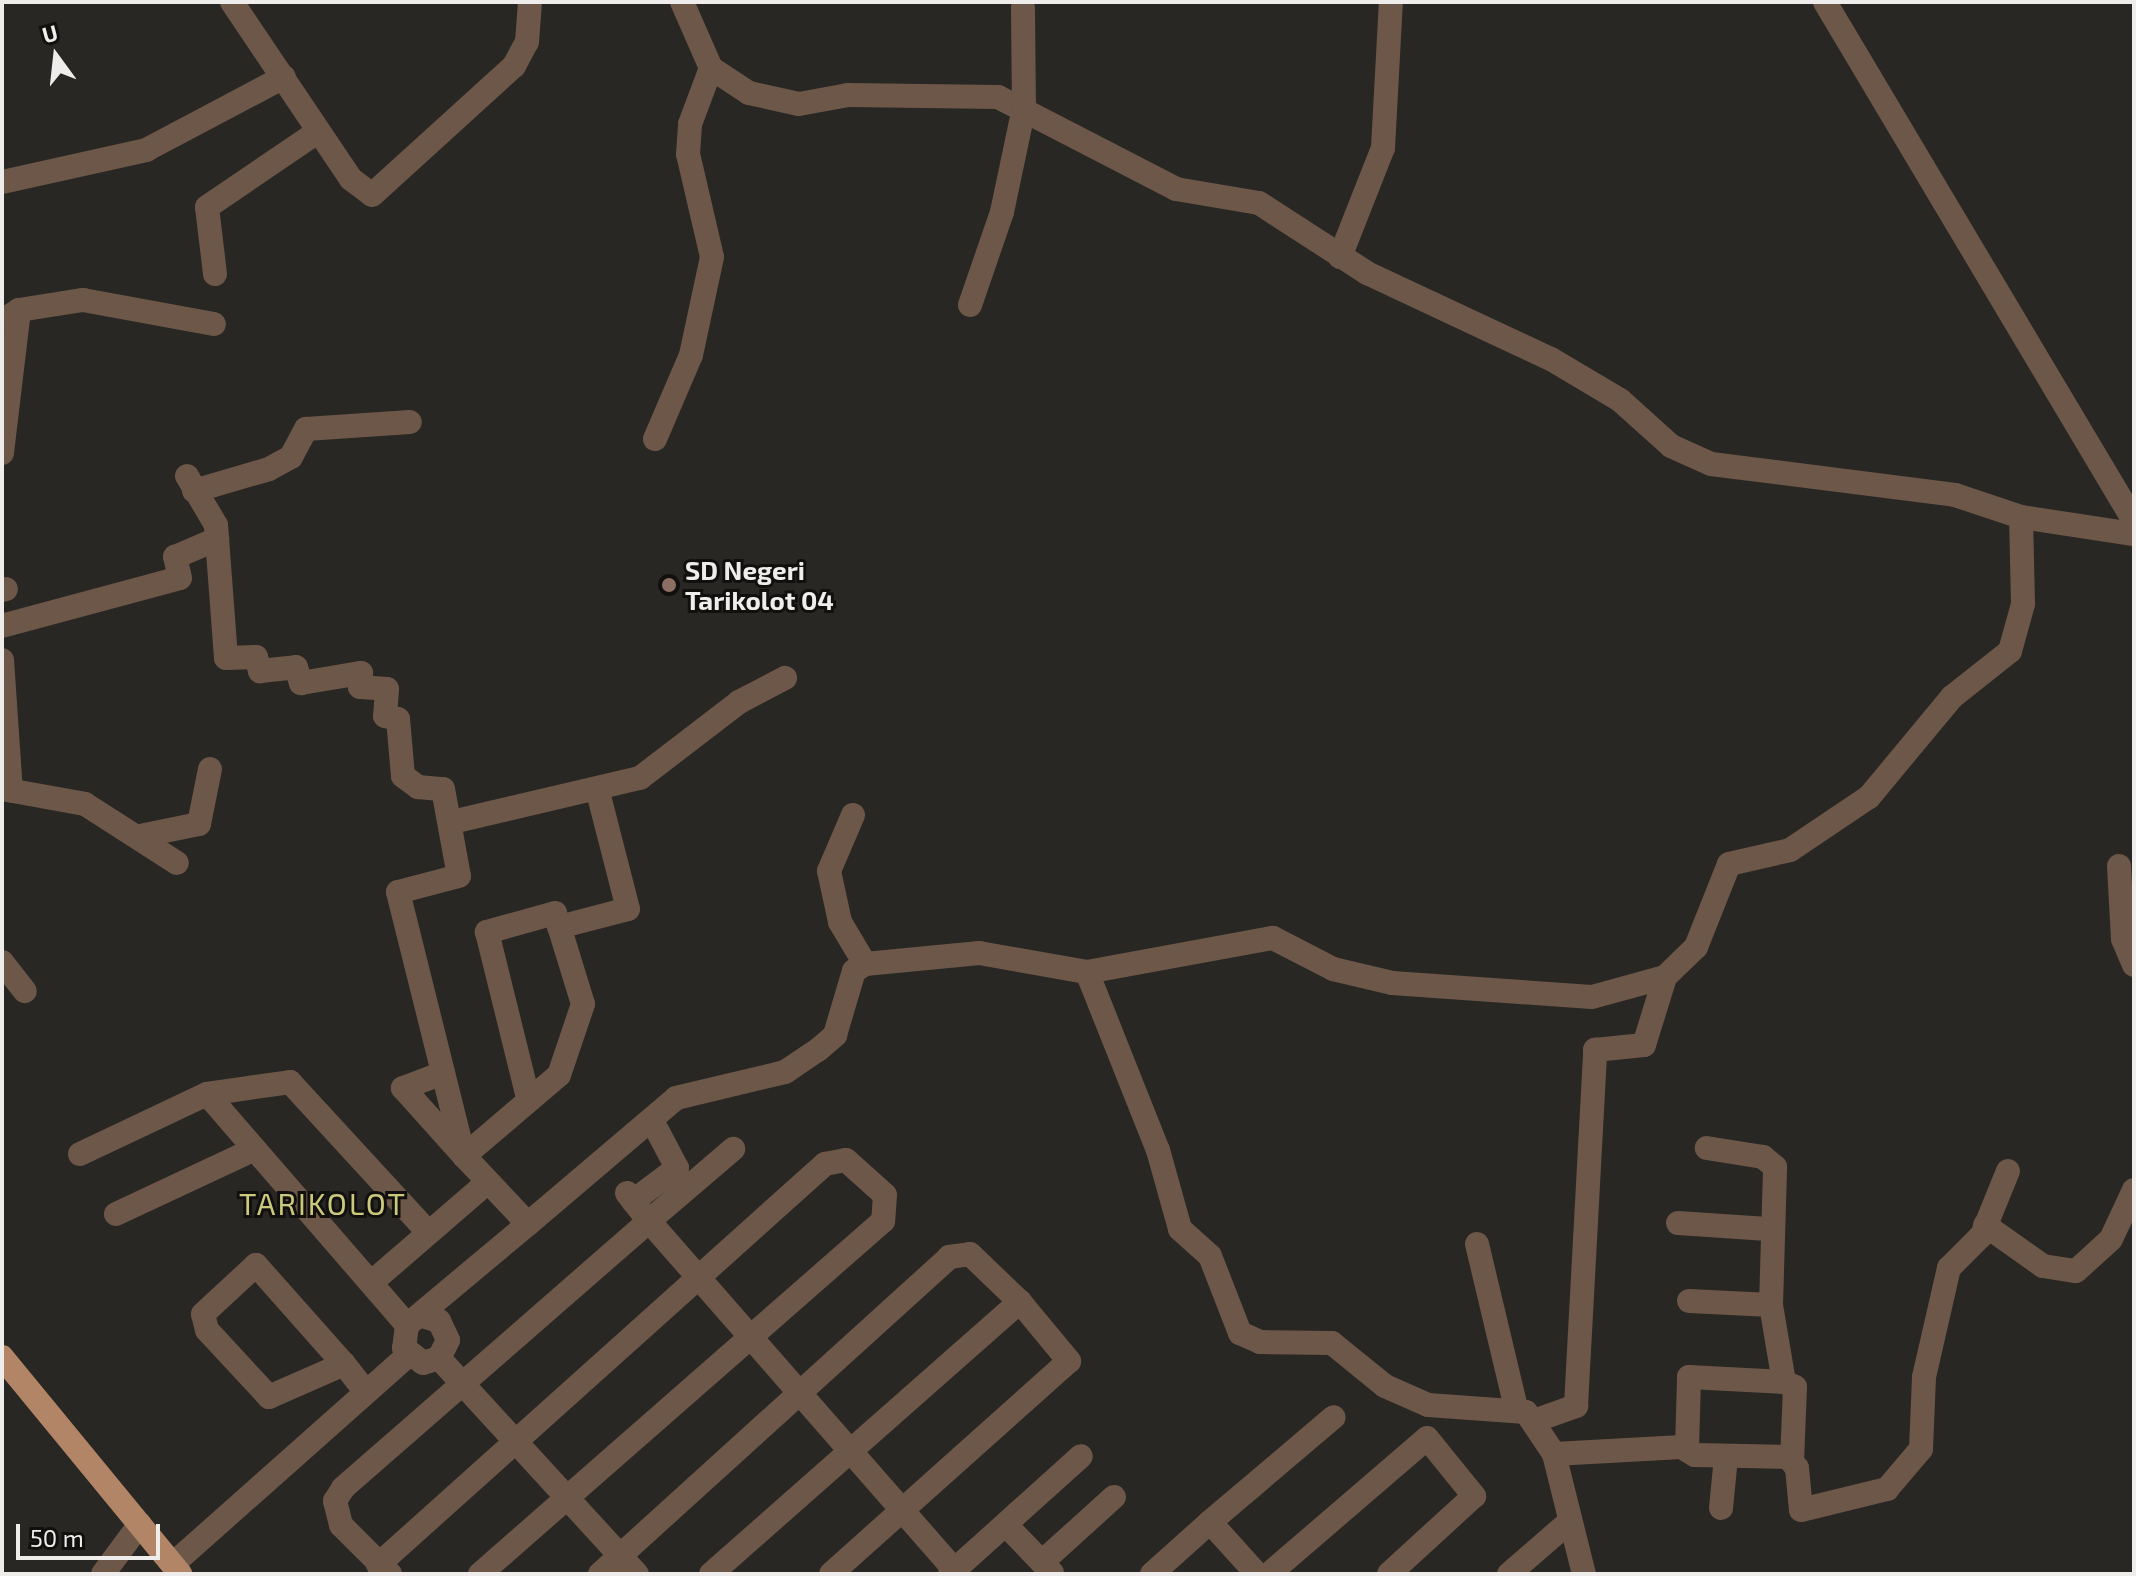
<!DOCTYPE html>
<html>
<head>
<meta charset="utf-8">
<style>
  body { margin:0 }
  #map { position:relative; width:2136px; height:1576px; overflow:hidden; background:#292724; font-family:"Exo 2",sans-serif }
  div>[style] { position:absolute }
  .minor>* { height:24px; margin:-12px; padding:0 12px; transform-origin:12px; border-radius:12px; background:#6c5748 }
  .major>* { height:24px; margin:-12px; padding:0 12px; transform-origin:12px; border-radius:12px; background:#b18566 }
  .dots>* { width:22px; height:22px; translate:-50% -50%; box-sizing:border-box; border:4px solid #11100f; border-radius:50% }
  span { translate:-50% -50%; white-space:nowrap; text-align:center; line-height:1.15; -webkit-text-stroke:6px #11100f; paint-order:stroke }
  .poi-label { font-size:26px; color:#efedeb; font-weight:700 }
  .left { translate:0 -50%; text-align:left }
  .quarter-label { font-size:30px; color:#cbc97b; letter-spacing:2px }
  .frame { position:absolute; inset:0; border:4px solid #efedeb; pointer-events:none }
  .north { position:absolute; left:16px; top:16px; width:80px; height:80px; -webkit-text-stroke:6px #11100f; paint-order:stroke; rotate:345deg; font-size:22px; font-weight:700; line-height:32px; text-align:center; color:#efedeb }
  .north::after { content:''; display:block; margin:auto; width:28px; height:36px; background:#efedeb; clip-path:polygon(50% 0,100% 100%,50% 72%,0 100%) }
  .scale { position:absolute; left:16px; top:1524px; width:144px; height:36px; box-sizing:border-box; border:4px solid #efedeb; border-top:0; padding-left:10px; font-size:24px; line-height:28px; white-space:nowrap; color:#efedeb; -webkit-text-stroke:6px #11100f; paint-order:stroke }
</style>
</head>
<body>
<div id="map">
  <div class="minor">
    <i style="left:232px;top:2px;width:213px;rotate:56.1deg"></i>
    <i style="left:351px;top:179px;width:26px;rotate:37deg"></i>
    <i style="left:372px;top:195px;width:192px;rotate:-42.3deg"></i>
    <i style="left:514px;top:66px;width:27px;rotate:-62deg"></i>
    <i style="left:527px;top:42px;width:40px;rotate:-85.7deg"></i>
    <i style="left:682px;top:2px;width:72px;rotate:66.3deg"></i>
    <i style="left:711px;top:68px;width:45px;rotate:33.3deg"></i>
    <i style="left:749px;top:93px;width:51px;rotate:12.4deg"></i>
    <i style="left:799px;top:104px;width:50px;rotate:-10.4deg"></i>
    <i style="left:848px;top:95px;width:150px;rotate:0.8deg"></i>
    <i style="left:998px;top:97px;width:200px;rotate:27.3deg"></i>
    <i style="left:1176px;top:189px;width:84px;rotate:9.6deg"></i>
    <i style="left:1259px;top:203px;width:129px;rotate:32.9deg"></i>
    <i style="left:1367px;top:273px;width:203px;rotate:25.1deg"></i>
    <i style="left:1551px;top:359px;width:80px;rotate:30.7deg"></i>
    <i style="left:1620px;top:400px;width:69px;rotate:42deg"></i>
    <i style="left:1671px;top:446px;width:44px;rotate:24.2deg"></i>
    <i style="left:1711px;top:464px;width:246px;rotate:7.2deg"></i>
    <i style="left:1955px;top:495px;width:70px;rotate:18.4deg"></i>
    <i style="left:2021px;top:517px;width:114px;rotate:8.6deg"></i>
    <i style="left:1825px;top:2px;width:604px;rotate:59.23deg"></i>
    <i style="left:2px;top:182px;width:148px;rotate:-12.5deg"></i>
    <i style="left:146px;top:150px;width:156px;rotate:-27.9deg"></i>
    <i style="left:1340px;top:257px;width:117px;rotate:-68.5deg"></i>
    <i style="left:1383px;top:148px;width:146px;rotate:-86.9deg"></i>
    <i style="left:215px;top:274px;width:67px;rotate:-96.8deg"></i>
    <i style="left:207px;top:207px;width:135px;rotate:-34.2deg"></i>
    <i style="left:970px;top:305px;width:98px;rotate:-71deg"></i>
    <i style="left:1002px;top:212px;width:106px;rotate:-78.1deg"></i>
    <i style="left:1024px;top:108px;width:101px;rotate:-90.6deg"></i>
    <i style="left:19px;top:310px;width:65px;rotate:-8.9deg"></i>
    <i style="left:83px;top:300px;width:133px;rotate:10.4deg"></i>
    <i style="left:2px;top:321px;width:20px;rotate:-33deg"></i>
    <i style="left:19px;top:310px;width:144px;rotate:96.8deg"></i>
    <i style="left:655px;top:439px;width:91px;rotate:-66.8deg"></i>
    <i style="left:691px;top:355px;width:100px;rotate:-77.9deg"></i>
    <i style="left:712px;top:257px;width:106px;rotate:-103.1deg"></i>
    <i style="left:688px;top:154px;width:30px;rotate:-86deg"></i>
    <i style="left:690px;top:124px;width:60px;rotate:-69.4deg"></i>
    <i style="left:187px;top:476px;width:57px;rotate:59.4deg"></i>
    <i style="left:216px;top:525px;width:133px;rotate:85.7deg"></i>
    <i style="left:226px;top:658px;width:30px;rotate:-2deg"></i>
    <i style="left:256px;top:657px;width:15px;rotate:74deg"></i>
    <i style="left:260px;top:671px;width:36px;rotate:-6deg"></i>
    <i style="left:296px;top:667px;width:17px;rotate:73deg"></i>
    <i style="left:301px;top:683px;width:61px;rotate:-9.5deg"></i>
    <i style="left:361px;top:673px;width:14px;rotate:94deg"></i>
    <i style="left:360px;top:687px;width:27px;rotate:4deg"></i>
    <i style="left:387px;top:689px;width:27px;rotate:94deg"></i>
    <i style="left:385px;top:716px;width:13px;rotate:13deg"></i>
    <i style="left:398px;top:719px;width:57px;rotate:85deg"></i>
    <i style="left:403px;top:776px;width:19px;rotate:36deg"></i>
    <i style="left:418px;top:787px;width:25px;rotate:5deg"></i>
    <i style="left:443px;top:789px;width:88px;rotate:79.6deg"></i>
    <i style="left:459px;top:876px;width:63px;rotate:165.3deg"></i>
    <i style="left:398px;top:892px;width:272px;rotate:76deg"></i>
    <i style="left:464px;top:1156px;width:93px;rotate:46.7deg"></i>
    <i style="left:528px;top:1224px;width:158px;rotate:140.1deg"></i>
    <i style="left:407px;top:1325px;width:23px;rotate:97deg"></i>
    <i style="left:404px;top:1348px;width:24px;rotate:38deg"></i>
    <i style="left:423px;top:1363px;width:17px;rotate:-17deg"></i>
    <i style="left:439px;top:1358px;width:20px;rotate:-63deg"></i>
    <i style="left:448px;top:1340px;width:21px;rotate:-115deg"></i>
    <i style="left:439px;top:1321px;width:14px;rotate:-163deg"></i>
    <i style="left:194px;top:491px;width:78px;rotate:-16.3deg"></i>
    <i style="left:269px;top:469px;width:25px;rotate:-29deg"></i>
    <i style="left:291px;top:457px;width:32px;rotate:-62deg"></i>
    <i style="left:306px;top:429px;width:104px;rotate:-3.9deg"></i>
    <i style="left:2px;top:590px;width:4px;rotate:-14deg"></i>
    <i style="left:2px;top:626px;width:184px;rotate:-15.1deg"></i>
    <i style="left:180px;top:578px;width:22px;rotate:-103deg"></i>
    <i style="left:175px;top:557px;width:46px;rotate:-23.2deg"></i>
    <i style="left:2px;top:660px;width:131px;rotate:86.1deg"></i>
    <i style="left:2px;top:789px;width:84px;rotate:10.2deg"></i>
    <i style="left:85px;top:804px;width:109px;rotate:32.7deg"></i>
    <i style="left:853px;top:815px;width:61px;rotate:113.2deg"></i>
    <i style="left:829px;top:871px;width:52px;rotate:77.8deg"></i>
    <i style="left:840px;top:922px;width:49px;rotate:59.2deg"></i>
    <i style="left:452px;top:822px;width:193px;rotate:-13.2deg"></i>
    <i style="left:640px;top:778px;width:125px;rotate:-37.5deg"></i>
    <i style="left:739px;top:702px;width:52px;rotate:-27.6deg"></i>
    <i style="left:140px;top:836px;width:60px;rotate:-11.5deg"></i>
    <i style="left:199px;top:824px;width:56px;rotate:-78.7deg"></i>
    <i style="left:2119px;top:866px;width:73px;rotate:86.9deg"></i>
    <i style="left:2123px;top:939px;width:28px;rotate:67deg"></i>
    <i style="left:559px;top:927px;width:71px;rotate:-14.6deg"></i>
    <i style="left:628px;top:909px;width:121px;rotate:-104.4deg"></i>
    <i style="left:2px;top:962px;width:37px;rotate:52deg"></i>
    <i style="left:1087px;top:972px;width:192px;rotate:68.3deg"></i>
    <i style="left:1158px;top:1150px;width:82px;rotate:74.4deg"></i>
    <i style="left:1180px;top:1229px;width:40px;rotate:42deg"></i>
    <i style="left:1210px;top:1256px;width:83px;rotate:68.7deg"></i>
    <i style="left:1240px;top:1333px;width:22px;rotate:24deg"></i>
    <i style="left:1260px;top:1342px;width:72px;rotate:0.8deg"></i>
    <i style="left:1332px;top:1343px;width:68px;rotate:39.1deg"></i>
    <i style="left:1385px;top:1386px;width:47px;rotate:23.8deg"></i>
    <i style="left:1428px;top:1405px;width:98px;rotate:4.1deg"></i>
    <i style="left:1526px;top:1412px;width:50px;rotate:56.3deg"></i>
    <i style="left:1554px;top:1454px;width:124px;rotate:76deg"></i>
    <i style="left:443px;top:1073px;width:43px;rotate:159.4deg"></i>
    <i style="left:403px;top:1088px;width:91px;rotate:48.1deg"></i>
    <i style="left:464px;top:1156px;width:125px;rotate:-40.5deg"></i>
    <i style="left:559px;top:1075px;width:75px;rotate:-71.3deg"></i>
    <i style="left:583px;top:1004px;width:95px;rotate:-107.1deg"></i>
    <i style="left:555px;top:913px;width:71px;rotate:164.4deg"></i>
    <i style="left:487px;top:932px;width:171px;rotate:76.1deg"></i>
    <i style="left:207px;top:1094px;width:306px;rotate:49.1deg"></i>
    <i style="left:80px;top:1154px;width:140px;rotate:-25.3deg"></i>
    <i style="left:207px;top:1094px;width:84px;rotate:-8.2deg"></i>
    <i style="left:290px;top:1082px;width:204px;rotate:47.4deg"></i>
    <i style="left:627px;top:1193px;width:36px;rotate:52deg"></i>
    <i style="left:649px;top:1221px;width:111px;rotate:-40.6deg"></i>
    <i style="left:633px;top:1201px;width:55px;rotate:-36.9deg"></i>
    <i style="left:677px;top:1168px;width:43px;rotate:-117.8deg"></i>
    <i style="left:116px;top:1214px;width:153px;rotate:-25.1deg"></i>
    <i style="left:1678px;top:1223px;width:90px;rotate:3.8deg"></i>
    <i style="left:528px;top:1224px;width:194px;rotate:-40.4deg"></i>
    <i style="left:676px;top:1098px;width:112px;rotate:-13.4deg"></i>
    <i style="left:785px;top:1072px;width:40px;rotate:-34deg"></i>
    <i style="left:818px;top:1050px;width:23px;rotate:-41deg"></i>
    <i style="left:835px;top:1035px;width:67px;rotate:-73.5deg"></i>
    <i style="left:854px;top:971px;width:13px;rotate:-32deg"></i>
    <i style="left:865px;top:964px;width:115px;rotate:-5.5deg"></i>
    <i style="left:979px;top:953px;width:110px;rotate:10deg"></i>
    <i style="left:1087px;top:972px;width:189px;rotate:-10.4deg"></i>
    <i style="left:1273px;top:938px;width:68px;rotate:27.3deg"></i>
    <i style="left:1333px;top:969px;width:61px;rotate:13.3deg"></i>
    <i style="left:1392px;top:983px;width:200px;rotate:4deg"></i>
    <i style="left:1592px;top:997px;width:76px;rotate:-15.3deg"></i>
    <i style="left:1665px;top:977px;width:43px;rotate:-44.1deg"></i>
    <i style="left:1696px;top:947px;width:89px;rotate:-68.3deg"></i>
    <i style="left:1729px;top:864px;width:63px;rotate:-12.9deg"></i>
    <i style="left:1790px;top:850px;width:95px;rotate:-33.9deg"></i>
    <i style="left:1869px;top:797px;width:130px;rotate:-50.3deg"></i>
    <i style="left:1952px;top:697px;width:74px;rotate:-38.4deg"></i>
    <i style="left:2010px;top:651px;width:49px;rotate:-74.5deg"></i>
    <i style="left:2023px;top:604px;width:87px;rotate:-91.3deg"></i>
    <i style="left:1985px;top:1225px;width:71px;rotate:35.3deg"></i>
    <i style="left:2043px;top:1266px;width:33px;rotate:9deg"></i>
    <i style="left:2076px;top:1271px;width:47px;rotate:-42.4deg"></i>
    <i style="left:2111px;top:1239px;width:54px;rotate:-64.9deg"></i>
    <i style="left:1477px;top:1244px;width:169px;rotate:76.6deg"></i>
    <i style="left:372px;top:1282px;width:153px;rotate:-40.8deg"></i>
    <i style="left:1689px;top:1301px;width:82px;rotate:2.8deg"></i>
    <i style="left:439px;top:1358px;width:293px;rotate:47.5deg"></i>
    <i style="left:344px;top:1364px;width:82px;rotate:156.3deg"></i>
    <i style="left:269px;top:1397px;width:91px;rotate:-132.8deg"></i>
    <i style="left:207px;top:1330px;width:16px;rotate:-104deg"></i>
    <i style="left:203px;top:1314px;width:72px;rotate:-42.8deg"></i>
    <i style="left:256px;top:1265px;width:132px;rotate:48.4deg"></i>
    <i style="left:344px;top:1364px;width:33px;rotate:52deg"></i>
    <i style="left:1784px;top:1382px;width:12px;rotate:24deg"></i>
    <i style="left:1795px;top:1387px;width:74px;rotate:92.3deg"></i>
    <i style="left:1534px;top:1421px;width:45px;rotate:-19.7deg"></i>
    <i style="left:1576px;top:1406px;width:357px;rotate:-86.9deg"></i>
    <i style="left:1595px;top:1050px;width:49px;rotate:-5.8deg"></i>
    <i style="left:1644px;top:1045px;width:71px;rotate:-72.8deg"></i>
    <i style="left:1687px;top:1450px;width:73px;rotate:-88.4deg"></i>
    <i style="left:1689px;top:1377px;width:95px;rotate:3deg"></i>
    <i style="left:1784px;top:1382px;width:78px;rotate:-99.6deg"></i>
    <i style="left:1771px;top:1305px;width:138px;rotate:-88.3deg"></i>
    <i style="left:1775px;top:1167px;width:16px;rotate:-140deg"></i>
    <i style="left:1763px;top:1157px;width:57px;rotate:-170.9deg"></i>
    <i style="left:1554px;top:1454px;width:128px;rotate:-3.1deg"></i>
    <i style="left:1682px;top:1447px;width:15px;rotate:32deg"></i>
    <i style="left:1695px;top:1455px;width:93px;rotate:1.2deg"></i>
    <i style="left:1788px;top:1457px;width:14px;rotate:51deg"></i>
    <i style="left:1797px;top:1468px;width:42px;rotate:84.6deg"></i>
    <i style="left:1801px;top:1510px;width:89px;rotate:-13.7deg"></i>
    <i style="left:1887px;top:1489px;width:52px;rotate:-49.6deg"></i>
    <i style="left:1921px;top:1449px;width:72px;rotate:-87.6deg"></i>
    <i style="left:1924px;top:1377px;width:112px;rotate:-77.1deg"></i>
    <i style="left:1949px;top:1268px;width:47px;rotate:-45deg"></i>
    <i style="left:1982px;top:1235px;width:69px;rotate:-67.9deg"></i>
    <i style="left:1721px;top:1508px;width:51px;rotate:-84.4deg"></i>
    <i style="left:1210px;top:1522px;width:162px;rotate:-40.3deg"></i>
    <i style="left:1007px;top:1526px;width:65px;rotate:46.2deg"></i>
    <i style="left:1042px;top:1562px;width:97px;rotate:-42.1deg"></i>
    <i style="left:173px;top:1564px;width:314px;rotate:-41.6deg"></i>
    <i style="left:378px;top:1565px;width:601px;rotate:-41.9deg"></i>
    <i style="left:825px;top:1164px;width:21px;rotate:-11deg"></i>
    <i style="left:846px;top:1160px;width:52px;rotate:41.9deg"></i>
    <i style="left:885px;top:1195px;width:26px;rotate:94deg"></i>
    <i style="left:883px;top:1221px;width:536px;rotate:138.78deg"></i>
    <i style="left:103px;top:1574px;width:62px;rotate:-53.5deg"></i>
    <i style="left:390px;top:1574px;width:69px;rotate:-135deg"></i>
    <i style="left:341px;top:1525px;width:25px;rotate:-104deg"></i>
    <i style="left:335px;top:1501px;width:15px;rotate:-58deg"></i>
    <i style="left:343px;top:1488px;width:406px;rotate:-41.1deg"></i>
    <i style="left:649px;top:1221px;width:469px;rotate:48.8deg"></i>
    <i style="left:600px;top:1574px;width:471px;rotate:-42.2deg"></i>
    <i style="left:949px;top:1257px;width:21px;rotate:-8deg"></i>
    <i style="left:970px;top:1254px;width:69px;rotate:43.8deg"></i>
    <i style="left:711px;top:1574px;width:412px;rotate:-41.4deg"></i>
    <i style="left:1020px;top:1302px;width:77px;rotate:50.3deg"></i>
    <i style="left:1069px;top:1361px;width:319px;rotate:138.2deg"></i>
    <i style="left:950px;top:1574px;width:176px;rotate:-42deg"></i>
    <i style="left:1152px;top:1574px;width:78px;rotate:-41.9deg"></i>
    <i style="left:1210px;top:1522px;width:70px;rotate:47.9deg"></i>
    <i style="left:1269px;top:1574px;width:208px;rotate:-40.7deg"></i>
    <i style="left:1427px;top:1438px;width:75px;rotate:51deg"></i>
    <i style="left:1474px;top:1496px;width:115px;rotate:137.5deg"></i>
    <i style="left:1509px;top:1574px;width:79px;rotate:-40.9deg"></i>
  </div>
  <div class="major">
    <i style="left:2px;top:1357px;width:281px;rotate:50.6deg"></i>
  </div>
  <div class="dots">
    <i style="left:669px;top:585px;background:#8d6e63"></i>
  </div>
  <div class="poi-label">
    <span class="left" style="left:685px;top:585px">SD Negeri<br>Tarikolot 04</span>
  </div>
  <div class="quarter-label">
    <span style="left:323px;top:1203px">TARIKOLOT</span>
  </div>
  <div class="frame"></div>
  <div class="north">U</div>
  <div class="scale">50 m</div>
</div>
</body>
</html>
